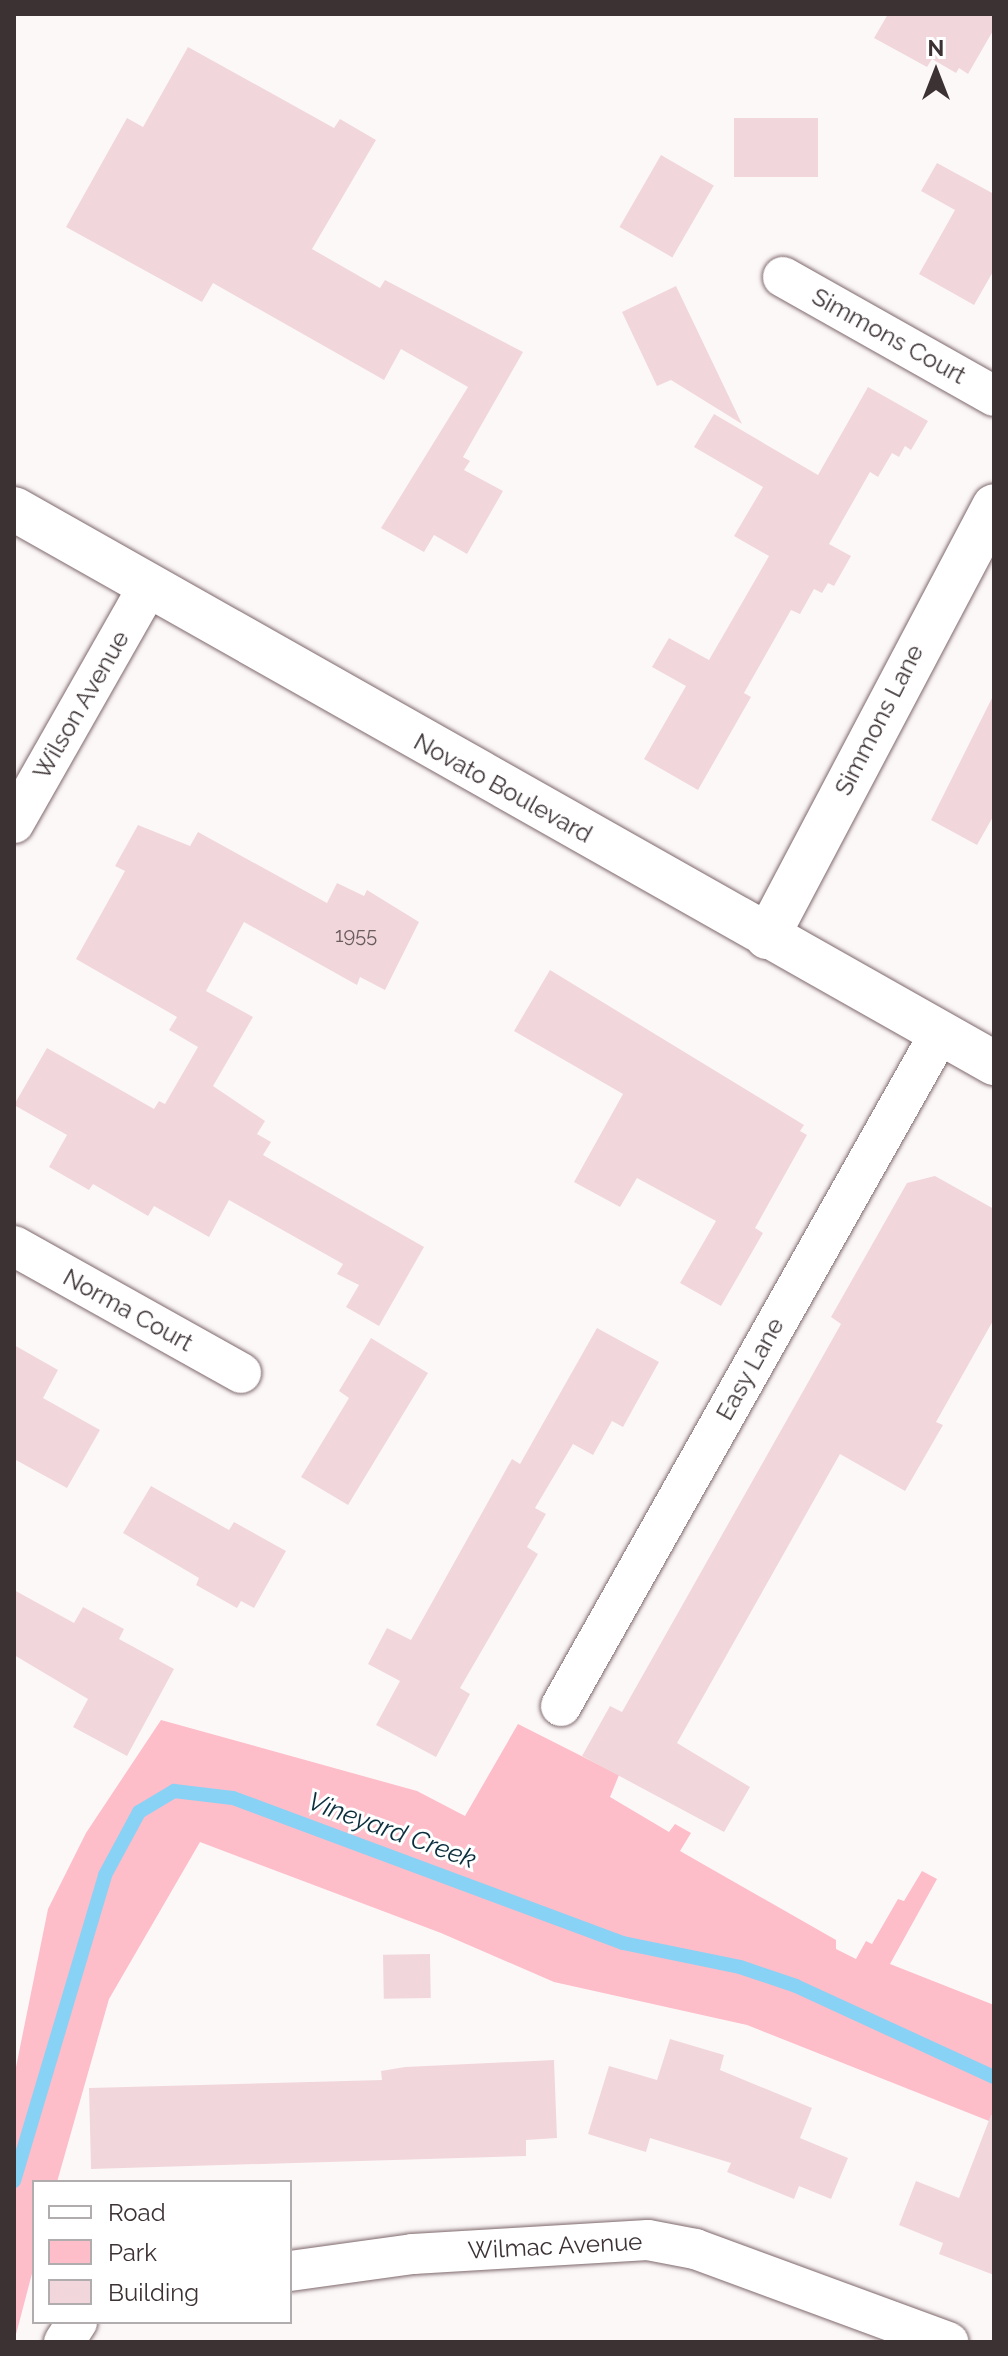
<!DOCTYPE html>
<html>
<head>
<meta charset="utf-8">
<style>
  body { margin:0 }
  #map { position:relative; width:1008px; height:2356px; overflow:hidden; background:#fdf8f8; font-family:Raleway,sans-serif }
  div>[style] { position:absolute }
  .green>* { inset:0; background:#fdbdc9 }
  .stream>* { height:14px; margin:-7px; padding:0 7px; transform-origin:7px; border-radius:7px; background:#88d2f6 }
  .building>* { inset:0; background:#f1d7dc; transform-origin:0 0 }
  .roads { filter:drop-shadow(0 0 2px #7f696d) drop-shadow(0 0 2px #7f696d) }
  .street>* { height:40px; margin:-20px; padding:0 20px; transform-origin:20px; border-radius:20px; background:#fff }
  .secondary>* { height:44px; margin:-22px; padding:0 22px; transform-origin:22px; border-radius:22px; background:#fff }
  span { translate:-50% -50%; white-space:nowrap; text-align:center; line-height:1.15; -webkit-text-stroke:6px #fff; paint-order:stroke }
  .number-label { font-size:20px; color:#695b5e }
  .number-label span { -webkit-text-stroke-width:0 }
  .street-label { font-size:24px; color:#3c3234 }
  .water-label { font-size:26px; color:#0b2e3d; font-style:italic }
  .frame { position:absolute; inset:0; border:16px solid #3c3234; pointer-events:none }
  .legend { position:absolute; left:32px; top:2180px; width:260px; height:144px; box-sizing:border-box; background:#fff; border:2px solid #b1adae; margin:0; padding:10px 14px; list-style:none; font-size:24px; color:#3c3234 }
  .legend li { display:flex; align-items:center; gap:16px; height:40px }
  .legend b { width:40px; border:2px solid #b1adae }
  .north { position:absolute; left:896px; top:32px; width:80px; height:80px; -webkit-text-stroke:6px #fff; paint-order:stroke; rotate:0deg; font-size:22px; font-weight:700; line-height:32px; text-align:center; color:#3c3234 }
  .north::after { content:''; display:block; margin:auto; width:28px; height:36px; background:#3c3234; clip-path:polygon(50% 0,100% 100%,50% 72%,0 100%) }
</style>
</head>
<body>
<div id="map">
  <div class="green">
    <i style="clip-path:polygon(161px 1720px,417px 1791px,465px 1816px,518px 1724px,619px 1775px,610px 1797px,669px 1832px,675px 1824px,691px 1833px,680px 1851px,836px 1940px,836px 1949px,856px 1959px,866px 1941px,872px 1944px,898px 1899px,904px 1901px,922px 1871px,937px 1879px,890px 1964px,994px 2005px,994px 2123px,747px 2025px,554px 1982px,441px 1933px,200px 1842px,109px 1999px,57px 2182px,34px 2182px,34px 2266px,14px 2342px,14px 2077px,48px 1909px,86px 1833px)"></i>
  </div>
  <div class="stream">
    <i style="left:14px;top:2181px;width:319px;rotate:-73.4deg"></i>
    <i style="left:105px;top:1875px;width:72px;rotate:-61.6deg"></i>
    <i style="left:139px;top:1812px;width:41px;rotate:-31deg"></i>
    <i style="left:174px;top:1791px;width:59px;rotate:6.8deg"></i>
    <i style="left:233px;top:1798px;width:416px;rotate:20.4deg"></i>
    <i style="left:623px;top:1943px;width:119px;rotate:11.6deg"></i>
    <i style="left:740px;top:1967px;width:59px;rotate:18.7deg"></i>
    <i style="left:796px;top:1986px;width:218px;rotate:24.7deg"></i>
  </div>
  <div class="building">
    <i style="clip-path:polygon(888px 14px,994px 14px,994px 29px,968px 74px,959px 68px,956px 73px,932px 59px,927px 67px,874px 38px)"></i>
    <i style="clip-path:polygon(188px 47px,334px 128px,340px 119px,376px 140px,312px 249px,380px 288px,385px 280px,523px 352px,463px 457px,470px 461px,464px 470px,503px 491px,467px 554px,434px 535px,424px 552px,381px 528px,468px 387px,401px 349px,384px 380px,213px 283px,202px 302px,66px 227px,127px 118px,143px 127px)"></i>
    <i style="left:818px;top:118px;width:59px;height:84px;rotate:90deg"></i>
    <i style="left:661px;top:155px;width:61px;height:83px;rotate:30deg"></i>
    <i style="clip-path:polygon(937px 163px,994px 194px,994px 270px,974px 305px,919px 274px,955px 210px,921px 191px)"></i>
    <i style="clip-path:polygon(676px 286px,742px 424px,671px 380px,657px 386px,622px 312px)"></i>
    <i style="clip-path:polygon(868px 387px,928px 421px,911px 450px,905px 446px,899px 457px,892px 453px,878px 477px,870px 472px,829px 544px,851px 556px,834px 586px,828px 583px,822px 593px,814px 589px,800px 614px,791px 610px,744px 693px,751px 697px,698px 790px,644px 759px,686px 686px,652px 667px,669px 638px,709px 660px,769px 556px,734px 536px,763px 487px,694px 447px,714px 414px,818px 475px)"></i>
    <i style="clip-path:polygon(994px 694px,994px 815px,977px 845px,931px 820px)"></i>
    <i style="clip-path:polygon(138px 825px,190px 846px,198px 832px,327px 903px,337px 883px,364px 896px,367px 890px,419px 922px,385px 990px,360px 977px,357px 985px,244px 922px,206px 991px,253px 1017px,213px 1086px,265px 1121px,257px 1134px,271px 1142px,263px 1155px,424px 1247px,379px 1326px,346px 1307px,359px 1285px,337px 1274px,343px 1264px,229px 1200px,209px 1237px,154px 1206px,148px 1216px,93px 1184px,89px 1190px,49px 1167px,67px 1135px,14px 1105px,47px 1048px,154px 1109px,159px 1101px,165px 1104px,198px 1047px,169px 1030px,177px 1017px,76px 959px,125px 871px,115px 866px)"></i>
    <i style="clip-path:polygon(550px 970px,804px 1125px,800px 1131px,807px 1135px,755px 1228px,763px 1233px,721px 1306px,680px 1283px,716px 1221px,637px 1178px,620px 1207px,574px 1182px,623px 1094px,514px 1031px)"></i>
    <i style="clip-path:polygon(935px 1176px,994px 1209px,994px 1319px,936px 1422px,943px 1425px,905px 1491px,840px 1454px,677px 1743px,750px 1787px,724px 1832px,582px 1756px,610px 1706px,622px 1712px,841px 1324px,831px 1317px,907px 1183px)"></i>
    <i style="clip-path:polygon(597px 1328px,659px 1362px,623px 1427px,612px 1421px,593px 1455px,573px 1444px,535px 1508px,546px 1514px,527px 1547px,538px 1554px,460px 1688px,470px 1694px,436px 1757px,376px 1725px,400px 1681px,368px 1664px,387px 1628px,411px 1640px,512px 1459px,520px 1464px)"></i>
    <i style="clip-path:polygon(371px 1338px,428px 1373px,348px 1505px,301px 1477px,349px 1398px,339px 1391px)"></i>
    <i style="clip-path:polygon(14px 1345px,58px 1370px,43px 1398px,100px 1430px,67px 1488px,14px 1459px)"></i>
    <i style="clip-path:polygon(151px 1486px,229px 1530px,234px 1522px,286px 1551px,254px 1608px,241px 1601px,237px 1608px,196px 1585px,199px 1578px,123px 1533px)"></i>
    <i style="clip-path:polygon(14px 1590px,74px 1623px,83px 1607px,124px 1629px,119px 1639px,174px 1669px,127px 1756px,73px 1727px,88px 1699px,14px 1655px)"></i>
    <i style="left:430px;top:1954px;width:44px;height:47px;rotate:89deg"></i>
    <i style="clip-path:polygon(670px 2039px,724px 2055px,720px 2070px,812px 2108px,800px 2138px,848px 2158px,831px 2199px,799px 2186px,794px 2199px,727px 2172px,731px 2163px,650px 2138px,646px 2152px,588px 2134px,609px 2066px,657px 2080px)"></i>
    <i style="clip-path:polygon(554px 2060px,557px 2138px,526px 2140px,526px 2156px,91px 2169px,89px 2088px,382px 2080px,381px 2071px,405px 2067px)"></i>
    <i style="clip-path:polygon(991px 2115px,994px 2115px,994px 2275px,939px 2254px,943px 2243px,899px 2225px,916px 2181px,959px 2198px)"></i>
  </div>
  <div class="roads">
    <div class="street">
      <i style="left:783px;top:277px;width:242px;rotate:29.4deg"></i>
      <i style="left:14px;top:823px;width:271px;rotate:-60.4deg"></i>
      <i style="left:14px;top:1246px;width:260px;rotate:29.2deg"></i>
      <i style="left:561px;top:1706px;width:772px;rotate:-60.61deg"></i>
      <i style="left:290px;top:2271px;width:124px;rotate:-7.9deg"></i>
      <i style="left:413px;top:2254px;width:235px;rotate:-3.4deg"></i>
      <i style="left:648px;top:2240px;width:48px;rotate:10.8deg"></i>
      <i style="left:695px;top:2249px;width:270px;rotate:20.2deg"></i>
      <i style="left:64px;top:2342px;width:24px;rotate:-57deg"></i>
    </div>
    <div class="secondary">
      <i style="left:14px;top:509px;width:1126px;rotate:29.48deg"></i>
      <i style="left:767px;top:937px;width:487px;rotate:-62.2deg"></i>
    </div>
  </div>
  <div class="number-label">
    <span style="left:356px;top:935px">1955</span>
  </div>
  <div class="street-label">
    <span style="left:889px;top:336px;rotate:29deg">Simmons Court</span>
    <span style="left:81px;top:705px;rotate:-60deg">Wilson Avenue</span>
    <span style="left:879px;top:720px;rotate:-63deg">Simmons Lane</span>
    <span style="left:503px;top:788px;rotate:29deg">Novato Boulevard</span>
    <span style="left:128px;top:1310px;rotate:29deg">Norma Court</span>
    <span style="left:750px;top:1369px;rotate:-61deg">Easy Lane</span>
    <span style="left:555px;top:2246px;rotate:-3deg">Wilmac Avenue</span>
  </div>
  <div class="water-label">
    <span style="left:392px;top:1831px;rotate:20deg">Vineyard Creek</span>
  </div>
  <div class="frame"></div>
  <ul class="legend">
  <li><b style="height:10px;background:#fff"></b>Road</li>
  <li><b style="height:22px;background:#fdbdc9"></b>Park</li>
  <li><b style="height:22px;background:#f1d7dc"></b>Building</li>
  </ul>
  <div class="north">N</div>
</div>
</body>
</html>
